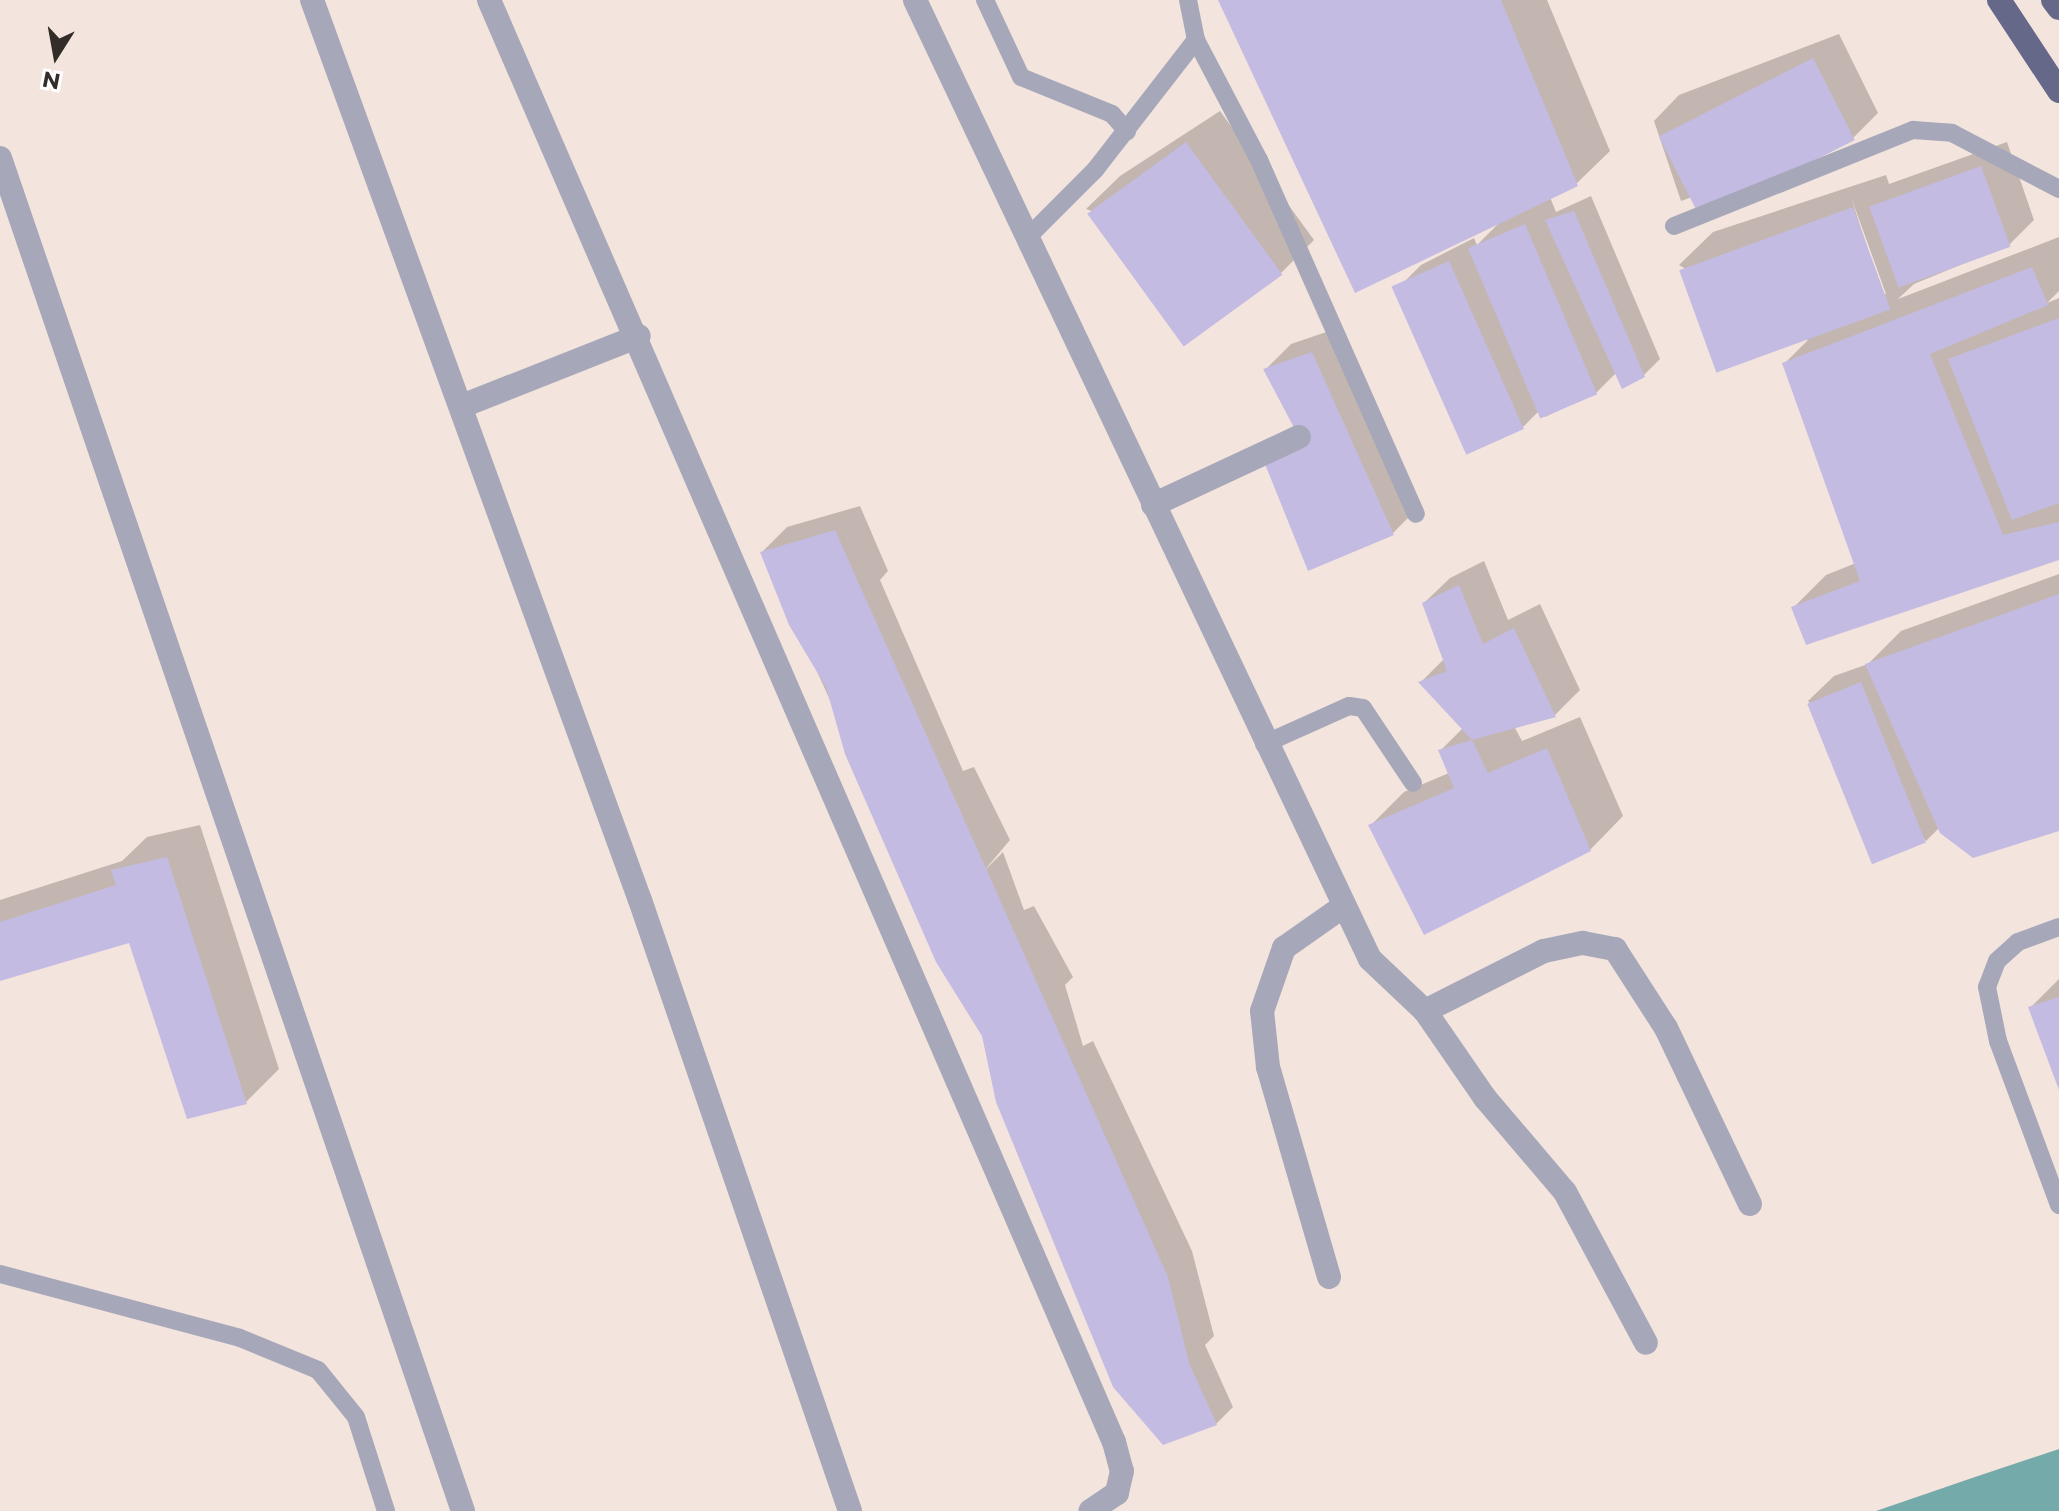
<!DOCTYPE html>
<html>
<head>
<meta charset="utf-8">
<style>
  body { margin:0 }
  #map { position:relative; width:2059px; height:1511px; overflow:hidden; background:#f4e4de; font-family:Montserrat,sans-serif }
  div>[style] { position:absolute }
  .water>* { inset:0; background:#75aaaa }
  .shadow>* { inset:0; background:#0003 }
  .building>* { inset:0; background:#c3bbe2; transform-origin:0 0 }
  .service>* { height:18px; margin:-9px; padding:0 9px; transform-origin:9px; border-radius:9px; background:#a6a8b9 }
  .minor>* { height:24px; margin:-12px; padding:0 12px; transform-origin:12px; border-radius:12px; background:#a6a8b9 }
  .trunk>* { height:24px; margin:-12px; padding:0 12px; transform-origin:12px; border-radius:12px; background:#66688a }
  span { translate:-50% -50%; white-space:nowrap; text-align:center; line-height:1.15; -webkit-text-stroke:6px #fff; paint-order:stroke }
  .north { position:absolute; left:16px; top:16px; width:80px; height:80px; -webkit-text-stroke:6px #fff; paint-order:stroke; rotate:191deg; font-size:22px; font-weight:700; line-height:32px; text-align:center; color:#332d2a }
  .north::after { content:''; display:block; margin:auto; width:28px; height:36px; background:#332d2a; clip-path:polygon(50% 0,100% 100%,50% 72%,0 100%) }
</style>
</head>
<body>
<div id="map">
  <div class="water">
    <i style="clip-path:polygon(2059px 1449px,2059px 1511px,1876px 1511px,1975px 1477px)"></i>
  </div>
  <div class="shadow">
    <i style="clip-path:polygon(1220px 0,1547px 0,1610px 151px,1576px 184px,1550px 197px,1556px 212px,1591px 196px,1660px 359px,1643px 376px,1617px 372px,1597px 392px,1545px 417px,1541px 409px,1522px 428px,1470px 449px,1396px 290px,1421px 265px,1474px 238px,1477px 245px,1501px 221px,1356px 291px)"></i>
    <i style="clip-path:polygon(1839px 34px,1878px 113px,1853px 138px,1681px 201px,1654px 121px,1679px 95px)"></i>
    <i style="clip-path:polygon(1220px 111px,1314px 240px,1281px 273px,1086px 209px,1120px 176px)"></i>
    <i style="clip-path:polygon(evenodd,2007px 142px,2034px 220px,2009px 245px,1914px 284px,1898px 299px,2059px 237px,2059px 291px,2047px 303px,2059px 298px,2059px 558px,1793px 608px,1826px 575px,1856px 563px,1784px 364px,1808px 340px,1679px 265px,1713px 232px,1886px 175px,1889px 184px,2007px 142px,1851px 197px,1886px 294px,1882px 294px,1851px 197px)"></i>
    <i style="clip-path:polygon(1338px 328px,1418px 508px,1393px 533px,1295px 427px,1265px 370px,1291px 344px)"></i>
    <i style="clip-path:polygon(860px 506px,888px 571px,880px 580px,963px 771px,974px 767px,1010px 840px,984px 871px,1003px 852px,1024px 910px,1034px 906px,1073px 977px,1065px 985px,1083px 1046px,1093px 1041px,1192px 1251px,1214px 1336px,1205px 1345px,1233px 1407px,1216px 1424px,984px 1035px,762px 552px,787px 527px)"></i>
    <i style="clip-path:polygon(1484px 561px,1508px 620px,1540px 604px,1580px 690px,1555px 715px,1514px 726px,1522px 741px,1580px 717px,1623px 816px,1590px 850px,1371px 825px,1404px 792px,1449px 773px,1440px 751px,1463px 728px,1421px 682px,1445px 658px,1424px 603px,1450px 578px)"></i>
    <i style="clip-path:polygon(2059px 574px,2059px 829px,1940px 827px,1926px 841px,1808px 701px,1834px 676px,1868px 664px,1901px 631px)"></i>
    <i style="clip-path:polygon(200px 825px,279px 1069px,246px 1102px,130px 940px,0 979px,0 900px,122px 861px,147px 837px)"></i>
    <i style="clip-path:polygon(2059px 979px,2059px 1085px,2031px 1007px)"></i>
  </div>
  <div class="building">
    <i style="clip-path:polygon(1218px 0,1501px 0,1578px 186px,1355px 293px)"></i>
    <i style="left:1813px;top:58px;width:92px;height:173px;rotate:63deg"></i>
    <i style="left:1186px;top:142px;width:164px;height:122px;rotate:54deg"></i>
    <i style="left:1981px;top:166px;width:86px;height:119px;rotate:70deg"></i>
    <i style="left:1853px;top:207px;width:109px;height:185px;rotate:70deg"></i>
    <i style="clip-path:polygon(1574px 211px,1645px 377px,1622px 389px,1545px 220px)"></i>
    <i style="left:1525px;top:224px;width:185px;height:62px;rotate:67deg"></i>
    <i style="left:1449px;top:261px;width:184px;height:63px;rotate:66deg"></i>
    <i style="clip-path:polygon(2032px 267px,2048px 305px,1930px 354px,2003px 535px,2059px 522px,2059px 560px,1806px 645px,1791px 607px,1860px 581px,1782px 363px)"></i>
    <i style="clip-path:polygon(2059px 318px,2059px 503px,2012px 520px,1948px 359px)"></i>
    <i style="clip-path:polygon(1312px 352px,1394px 535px,1308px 571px,1261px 454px,1299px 437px,1263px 369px)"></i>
    <i style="clip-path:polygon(835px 530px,1168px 1277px,1189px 1363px,1217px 1425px,1163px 1445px,1113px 1387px,996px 1102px,982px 1036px,936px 962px,845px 754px,826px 687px,789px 625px,760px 552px)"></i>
    <i style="clip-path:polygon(1459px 585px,1483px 644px,1514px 628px,1556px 717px,1472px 740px,1418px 682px,1447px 671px,1422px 603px)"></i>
    <i style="clip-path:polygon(2059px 594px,2059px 831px,1973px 858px,1940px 833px,1865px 664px)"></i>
    <i style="left:1861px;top:682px;width:173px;height:58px;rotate:68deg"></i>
    <i style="clip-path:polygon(1472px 740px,1488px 773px,1547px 748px,1591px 851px,1424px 935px,1368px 825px,1454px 788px,1438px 750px)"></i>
    <i style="clip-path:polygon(167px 857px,247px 1104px,187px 1119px,129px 943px,0 981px,0 922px,116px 885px,111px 870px)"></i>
    <i style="clip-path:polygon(2059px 997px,2059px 1090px,2028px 1007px)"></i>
  </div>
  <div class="service">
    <i style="left:985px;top:0;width:85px;rotate:64.9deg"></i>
    <i style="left:1021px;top:77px;width:98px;rotate:22.1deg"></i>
    <i style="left:1112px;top:114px;width:23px;rotate:49deg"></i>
    <i style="left:1196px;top:40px;width:136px;rotate:62.3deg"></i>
    <i style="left:1259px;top:160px;width:387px;rotate:66.1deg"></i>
    <i style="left:1674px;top:226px;width:258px;rotate:-21.9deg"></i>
    <i style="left:1913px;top:130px;width:39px;rotate:4deg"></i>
    <i style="left:1952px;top:133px;width:121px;rotate:27.6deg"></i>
    <i style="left:1026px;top:239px;width:98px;rotate:-45deg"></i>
    <i style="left:1095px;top:170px;width:165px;rotate:-52.2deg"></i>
    <i style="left:1196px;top:40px;width:41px;rotate:-101.3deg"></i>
    <i style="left:1264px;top:744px;width:93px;rotate:-24.1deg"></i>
    <i style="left:1349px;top:706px;width:14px;rotate:8deg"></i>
    <i style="left:1363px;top:708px;width:90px;rotate:56.3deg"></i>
    <i style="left:2059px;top:927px;width:44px;rotate:159.9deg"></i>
    <i style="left:2018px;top:942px;width:28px;rotate:138deg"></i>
    <i style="left:1997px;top:961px;width:28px;rotate:111deg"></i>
    <i style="left:1987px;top:987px;width:55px;rotate:78.5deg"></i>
    <i style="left:1998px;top:1041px;width:175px;rotate:69.6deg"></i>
    <i style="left:0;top:1274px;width:248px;rotate:14.9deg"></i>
    <i style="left:240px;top:1338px;width:84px;rotate:22.3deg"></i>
    <i style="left:318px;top:1370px;width:60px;rotate:51deg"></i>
    <i style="left:356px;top:1417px;width:99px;rotate:72.3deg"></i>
  </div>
  <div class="minor">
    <i style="left:312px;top:0;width:958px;rotate:69.98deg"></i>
    <i style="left:640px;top:900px;width:646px;rotate:71.03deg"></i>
    <i style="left:489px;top:0;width:1572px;rotate:66.57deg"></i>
    <i style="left:1114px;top:1442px;width:30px;rotate:75deg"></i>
    <i style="left:1122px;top:1471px;width:23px;rotate:103deg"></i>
    <i style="left:1117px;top:1493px;width:32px;rotate:146deg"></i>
    <i style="left:915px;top:0;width:1061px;rotate:64.62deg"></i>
    <i style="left:1370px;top:959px;width:76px;rotate:43.4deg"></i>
    <i style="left:1425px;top:1011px;width:133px;rotate:-26.8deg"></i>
    <i style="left:1544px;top:951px;width:40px;rotate:-12deg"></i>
    <i style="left:1583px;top:943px;width:33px;rotate:11deg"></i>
    <i style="left:1615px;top:949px;width:94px;rotate:57.2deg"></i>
    <i style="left:1666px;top:1028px;width:195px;rotate:64.5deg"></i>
    <i style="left:0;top:158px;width:1430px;rotate:71.11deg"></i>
    <i style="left:462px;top:406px;width:190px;rotate:-21.6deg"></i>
    <i style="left:1153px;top:505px;width:161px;rotate:-25deg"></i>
    <i style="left:1425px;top:1011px;width:106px;rotate:55.4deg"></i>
    <i style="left:1485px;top:1098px;width:123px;rotate:49.6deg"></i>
    <i style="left:1565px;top:1192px;width:171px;rotate:61.8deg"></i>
    <i style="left:1329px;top:1277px;width:219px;rotate:-106.2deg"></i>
    <i style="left:1268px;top:1067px;width:56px;rotate:-96.1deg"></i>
    <i style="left:1262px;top:1011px;width:67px;rotate:-70.8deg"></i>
    <i style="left:1284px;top:948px;width:70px;rotate:-35.1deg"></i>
  </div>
  <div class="trunk">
    <i style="left:1999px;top:0;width:109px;rotate:56.6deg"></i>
    <i style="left:2053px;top:0;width:10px;rotate:53deg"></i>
  </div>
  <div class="north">N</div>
</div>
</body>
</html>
